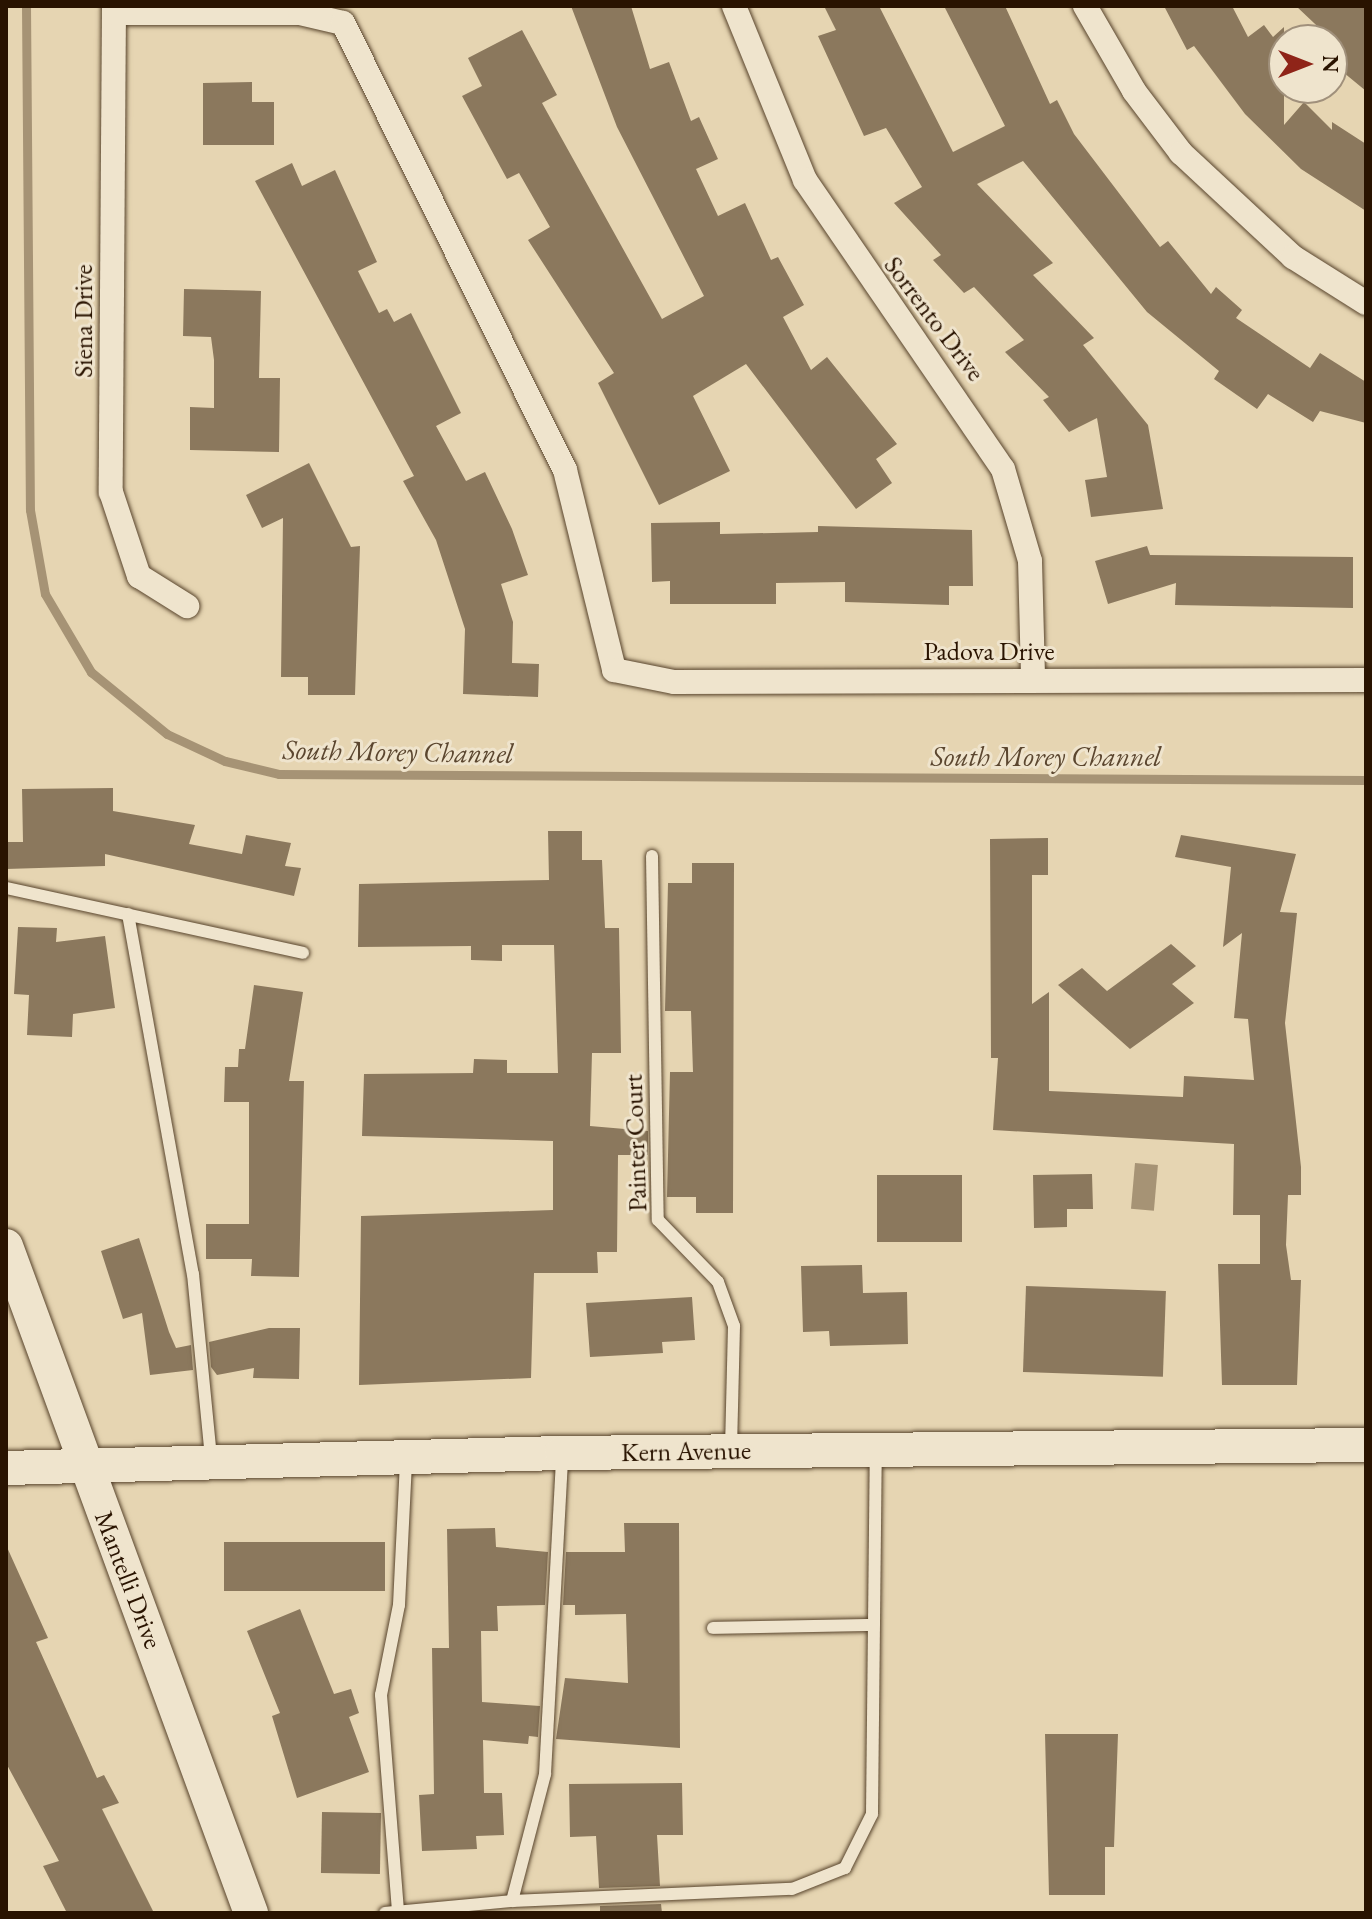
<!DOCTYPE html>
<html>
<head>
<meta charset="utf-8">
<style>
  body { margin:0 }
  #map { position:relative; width:1372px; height:1919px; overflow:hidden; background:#e6d5b2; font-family:"EB Garamond",serif }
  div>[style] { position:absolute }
  .water>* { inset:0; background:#a69375; transform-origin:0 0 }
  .stream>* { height:9px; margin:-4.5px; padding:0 4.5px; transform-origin:4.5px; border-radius:4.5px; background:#a69375 }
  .building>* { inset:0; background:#8b785d; transform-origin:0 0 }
  .roads { filter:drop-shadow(0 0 2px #58442c) drop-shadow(0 0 2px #58442c) }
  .lane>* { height:12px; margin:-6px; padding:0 6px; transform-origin:6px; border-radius:6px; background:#efe4cd }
  .street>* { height:24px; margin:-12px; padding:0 12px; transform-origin:12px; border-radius:12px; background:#efe4cd }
  .secondary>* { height:34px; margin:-17px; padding:0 17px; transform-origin:17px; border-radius:17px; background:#efe4cd }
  span { translate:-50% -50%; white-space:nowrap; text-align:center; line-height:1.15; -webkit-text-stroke:6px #efe4cd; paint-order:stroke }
  .street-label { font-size:26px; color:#291300 }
  .water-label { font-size:28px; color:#5b462f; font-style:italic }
  .frame { position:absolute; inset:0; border:8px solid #291300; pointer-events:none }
  .north { position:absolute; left:1268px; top:24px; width:80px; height:80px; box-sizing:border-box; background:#efe4cd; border:2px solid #a0907b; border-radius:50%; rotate:90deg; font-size:22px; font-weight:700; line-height:32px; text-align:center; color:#291300 }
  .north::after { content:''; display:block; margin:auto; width:28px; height:36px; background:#8f2418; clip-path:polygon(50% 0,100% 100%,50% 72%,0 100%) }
</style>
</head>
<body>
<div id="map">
  <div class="water">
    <i style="left:1135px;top:1163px;width:23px;height:46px;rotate:5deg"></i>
  </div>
  <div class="stream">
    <i style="left:26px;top:6px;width:504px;rotate:89.55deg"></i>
    <i style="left:30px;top:510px;width:85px;rotate:79.9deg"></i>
    <i style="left:45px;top:594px;width:91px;rotate:59.5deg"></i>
    <i style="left:91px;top:672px;width:98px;rotate:39.2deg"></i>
    <i style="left:167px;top:734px;width:64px;rotate:25deg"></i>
    <i style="left:225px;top:761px;width:56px;rotate:13.5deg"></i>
    <i style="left:279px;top:774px;width:1087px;rotate:0.32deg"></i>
  </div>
  <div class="building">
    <i style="clip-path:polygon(571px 6px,631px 6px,650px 69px,669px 62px,691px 121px,699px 117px,718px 159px,696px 169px,718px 216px,745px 203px,771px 260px,778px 257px,804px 305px,783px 317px,811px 370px,827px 357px,897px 444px,876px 459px,892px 483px,856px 509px,746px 364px,693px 396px,730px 471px,659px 505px,598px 383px,614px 373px,528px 240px,550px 227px,519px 173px,507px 179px,462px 96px,482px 86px,468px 58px,522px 30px,557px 95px,542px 103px,662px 319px,704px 296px,617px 127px)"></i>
    <i style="clip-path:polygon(824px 6px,879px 6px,953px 152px,1005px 126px,944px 6px,1005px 6px,1050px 104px,1057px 100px,1074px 134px,1160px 247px,1168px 241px,1211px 294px,1216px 287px,1242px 310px,1236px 318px,1310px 368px,1320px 353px,1366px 382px,1366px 423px,1320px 411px,1313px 422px,1268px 394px,1257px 409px,1214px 379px,1219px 371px,1147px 312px,1023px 161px,977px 184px,1053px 263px,1033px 275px,1094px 338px,1083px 345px,1148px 425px,1163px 509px,1091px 517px,1085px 480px,1107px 477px,1097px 418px,1069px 432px,1043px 400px,1049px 397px,1005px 352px,1024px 340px,974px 287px,964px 293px,933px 260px,941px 255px,894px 203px,922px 187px,886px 128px,864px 136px,818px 36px,836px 30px)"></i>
    <i style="clip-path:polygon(1164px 6px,1232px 6px,1248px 37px,1264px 25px,1273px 37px,1284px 27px,1284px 125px,1304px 102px,1332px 130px,1332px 122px,1366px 144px,1366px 211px,1301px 169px,1245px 114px,1194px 46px,1187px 50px)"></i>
    <i style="clip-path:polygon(1296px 6px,1366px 6px,1366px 91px,1332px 63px,1332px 40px)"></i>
    <i style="clip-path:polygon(252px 82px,252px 102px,274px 102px,274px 145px,203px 145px,203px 83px)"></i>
    <i style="clip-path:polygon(292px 163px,302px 186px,335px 170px,377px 262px,358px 271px,379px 313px,387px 309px,394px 322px,411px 313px,461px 413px,436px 426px,466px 481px,485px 472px,512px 529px,528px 575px,501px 584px,513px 622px,512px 663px,539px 664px,538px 697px,463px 694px,465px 629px,436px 540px,403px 481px,414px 476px,255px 181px)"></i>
    <i style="clip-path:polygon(184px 289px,261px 291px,259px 378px,280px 378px,279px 452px,190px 450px,190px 407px,214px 408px,214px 360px,211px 337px,183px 336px)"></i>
    <i style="clip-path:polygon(309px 463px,351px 547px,360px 546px,355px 695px,308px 695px,308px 677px,281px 677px,283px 518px,262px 528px,246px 495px)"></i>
    <i style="clip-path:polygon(720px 522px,720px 534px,818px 532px,818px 526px,972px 530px,973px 586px,949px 586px,949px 605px,845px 602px,845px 582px,776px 583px,776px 604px,670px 604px,670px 581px,652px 582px,651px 523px)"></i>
    <i style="clip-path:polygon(1147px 546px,1150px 555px,1353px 557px,1353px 608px,1175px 605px,1176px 583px,1108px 604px,1095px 561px)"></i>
    <i style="clip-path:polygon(113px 788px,113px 811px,195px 825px,189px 844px,242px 854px,246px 835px,291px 843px,285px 866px,301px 868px,294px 896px,105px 854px,105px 866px,6px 869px,6px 842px,23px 842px,22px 789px)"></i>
    <i style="clip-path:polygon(548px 831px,582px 831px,582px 860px,602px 860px,605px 928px,619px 928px,621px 1053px,592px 1053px,590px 1126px,648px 1131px,648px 1155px,618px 1155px,617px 1252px,597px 1252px,598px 1273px,534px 1273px,531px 1378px,359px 1385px,361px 1216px,553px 1210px,553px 1141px,362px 1136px,364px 1074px,473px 1073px,474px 1059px,507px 1060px,507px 1073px,558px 1073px,554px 945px,502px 945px,502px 961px,471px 960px,471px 946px,358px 947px,359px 884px,549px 880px)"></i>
    <i style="clip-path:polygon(1181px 835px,1296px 854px,1280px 912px,1297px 913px,1285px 1023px,1301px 1167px,1301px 1195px,1288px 1195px,1286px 1245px,1291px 1280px,1301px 1280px,1297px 1385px,1222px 1385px,1218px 1264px,1260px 1264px,1260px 1215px,1233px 1215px,1234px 1144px,993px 1130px,998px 1058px,991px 1058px,990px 839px,1048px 838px,1048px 875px,1032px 875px,1032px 1004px,1049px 992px,1049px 1091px,1183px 1097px,1184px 1076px,1254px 1080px,1248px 1019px,1234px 1018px,1242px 933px,1223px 947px,1231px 867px,1175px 857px)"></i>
    <i style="clip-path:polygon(692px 863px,734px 863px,733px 1213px,696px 1213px,696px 1197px,667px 1197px,670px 1072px,693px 1072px,691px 1011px,665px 1011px,668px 883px,692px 883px)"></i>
    <i style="clip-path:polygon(18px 927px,57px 928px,56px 942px,105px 936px,115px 1008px,73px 1014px,72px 1037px,27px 1035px,29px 995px,14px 994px)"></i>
    <i style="clip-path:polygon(1171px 944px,1196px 966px,1172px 984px,1194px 1003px,1130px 1049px,1058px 985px,1082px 968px,1107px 991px)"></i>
    <i style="clip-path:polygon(254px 985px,303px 992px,289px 1081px,304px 1081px,299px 1277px,251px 1276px,252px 1259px,206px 1259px,206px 1224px,249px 1224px,249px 1102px,224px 1102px,225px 1067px,238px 1067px,239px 1049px,245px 1049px)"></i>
    <i style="clip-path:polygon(1092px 1174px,1093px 1209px,1067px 1209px,1067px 1227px,1034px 1228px,1033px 1175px)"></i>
    <i style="left:877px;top:1175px;width:85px;height:67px"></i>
    <i style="clip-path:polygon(139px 1238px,169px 1332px,176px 1348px,191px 1345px,193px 1370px,150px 1375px,142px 1313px,123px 1319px,101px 1251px)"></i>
    <i style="clip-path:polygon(862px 1265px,863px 1293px,907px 1292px,908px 1344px,830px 1346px,829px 1331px,803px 1332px,801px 1266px)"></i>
    <i style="left:1026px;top:1286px;width:140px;height:86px;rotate:2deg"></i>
    <i style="clip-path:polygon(692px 1297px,695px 1340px,662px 1342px,663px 1353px,590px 1357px,586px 1303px)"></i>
    <i style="clip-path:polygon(269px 1328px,300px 1328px,299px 1379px,253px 1378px,254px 1368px,217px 1375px,211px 1367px,209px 1342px)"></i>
    <i style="clip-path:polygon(624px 1523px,679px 1523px,680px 1748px,556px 1739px,565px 1678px,628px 1683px,626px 1614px,575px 1615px,575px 1605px,563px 1605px,566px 1552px,625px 1552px)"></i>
    <i style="clip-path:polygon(495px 1528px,496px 1547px,548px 1552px,545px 1605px,497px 1606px,498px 1631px,481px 1631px,482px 1702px,540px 1706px,538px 1737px,529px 1736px,528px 1744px,483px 1740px,484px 1793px,502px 1793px,504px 1835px,476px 1836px,477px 1849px,422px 1851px,419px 1795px,434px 1794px,432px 1648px,449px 1648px,447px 1529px)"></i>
    <i style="left:385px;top:1542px;width:49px;height:161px;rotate:90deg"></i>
    <i style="clip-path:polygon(6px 1545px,48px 1638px,36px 1642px,97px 1778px,104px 1775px,119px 1803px,102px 1809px,154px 1913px,67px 1913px,43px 1866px,59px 1861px,6px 1763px)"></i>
    <i style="clip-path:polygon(300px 1609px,334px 1694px,351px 1689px,359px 1713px,349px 1717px,369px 1772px,297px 1798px,272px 1716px,280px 1713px,247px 1631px)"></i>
    <i style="clip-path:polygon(1045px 1734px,1118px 1734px,1114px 1847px,1105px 1847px,1105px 1895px,1049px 1895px)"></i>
    <i style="clip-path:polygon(682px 1783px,683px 1835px,657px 1835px,660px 1886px,599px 1888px,596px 1836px,570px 1837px,569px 1784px)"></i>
    <i style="left:381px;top:1813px;width:61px;height:59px;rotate:91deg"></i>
    <i style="clip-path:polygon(661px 1904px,662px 1913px,600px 1913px,600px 1906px)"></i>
  </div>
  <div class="roads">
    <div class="lane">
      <i style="left:652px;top:856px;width:364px;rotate:89.1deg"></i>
      <i style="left:658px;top:1220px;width:86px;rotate:45.9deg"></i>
      <i style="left:718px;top:1282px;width:47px;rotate:70deg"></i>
      <i style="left:734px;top:1326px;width:123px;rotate:91.4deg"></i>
      <i style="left:6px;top:888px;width:304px;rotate:12.3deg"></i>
      <i style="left:128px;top:914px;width:366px;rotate:79.8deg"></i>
      <i style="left:193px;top:1274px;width:186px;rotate:84.4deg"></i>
      <i style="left:713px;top:1628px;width:161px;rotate:-1.1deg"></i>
      <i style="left:512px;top:1901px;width:280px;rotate:-2.5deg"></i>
      <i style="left:792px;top:1889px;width:57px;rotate:-21.6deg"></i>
      <i style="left:845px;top:1868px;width:60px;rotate:-63.4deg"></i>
      <i style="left:872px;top:1814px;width:362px;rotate:-89.4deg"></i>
      <i style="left:398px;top:1911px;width:217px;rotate:-94.5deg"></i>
      <i style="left:381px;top:1695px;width:92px;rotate:-78.7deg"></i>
      <i style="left:399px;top:1605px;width:144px;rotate:-87.2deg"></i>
      <i style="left:385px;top:1913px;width:128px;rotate:-5.4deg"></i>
      <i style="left:512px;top:1901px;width:131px;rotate:-75.4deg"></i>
      <i style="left:545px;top:1774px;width:318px;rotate:-86.9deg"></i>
    </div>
    <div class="street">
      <i style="left:114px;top:6px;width:486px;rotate:90.4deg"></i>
      <i style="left:111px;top:492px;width:89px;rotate:71.6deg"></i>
      <i style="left:139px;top:576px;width:57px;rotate:32deg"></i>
      <i style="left:734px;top:6px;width:188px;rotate:67.8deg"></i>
      <i style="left:805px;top:180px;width:350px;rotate:55.6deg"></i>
      <i style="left:1003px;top:469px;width:96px;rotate:73.6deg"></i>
      <i style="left:1030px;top:561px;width:118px;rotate:88.5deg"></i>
      <i style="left:1085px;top:6px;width:98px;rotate:60deg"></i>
      <i style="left:1134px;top:91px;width:78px;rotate:52.8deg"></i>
      <i style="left:1181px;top:153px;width:153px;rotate:42.9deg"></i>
      <i style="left:1293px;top:257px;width:86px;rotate:32.2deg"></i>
      <i style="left:114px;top:13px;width:186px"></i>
      <i style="left:300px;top:13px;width:44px;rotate:13.1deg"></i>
      <i style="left:343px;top:23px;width:499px;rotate:63.6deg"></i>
      <i style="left:565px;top:470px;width:206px;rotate:76.2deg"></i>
      <i style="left:614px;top:670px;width:61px;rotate:11.3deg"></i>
      <i style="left:674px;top:682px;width:692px;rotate:-0.17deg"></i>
    </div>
    <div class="secondary">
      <i style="left:6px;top:1246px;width:711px;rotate:69.83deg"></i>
      <i style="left:6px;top:1468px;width:556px;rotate:-1.55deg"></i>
      <i style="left:562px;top:1453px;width:804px;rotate:-0.57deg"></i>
    </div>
  </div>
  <div class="street-label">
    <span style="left:934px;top:319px;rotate:53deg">Sorrento Drive</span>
    <span style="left:84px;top:321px;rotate:-90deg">Siena Drive</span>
    <span style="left:989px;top:652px">Padova Drive</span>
    <span style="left:636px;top:1143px;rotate:-92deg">Painter Court</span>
    <span style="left:686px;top:1452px;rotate:-1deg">Kern Avenue</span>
    <span style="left:128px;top:1580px;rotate:69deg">Mantelli Drive</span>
  </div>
  <div class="water-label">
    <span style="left:398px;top:751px;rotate:1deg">South Morey Channel</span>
    <span style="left:1046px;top:756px">South Morey Channel</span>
  </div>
  <div class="frame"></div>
  <div class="north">N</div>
</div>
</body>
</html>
